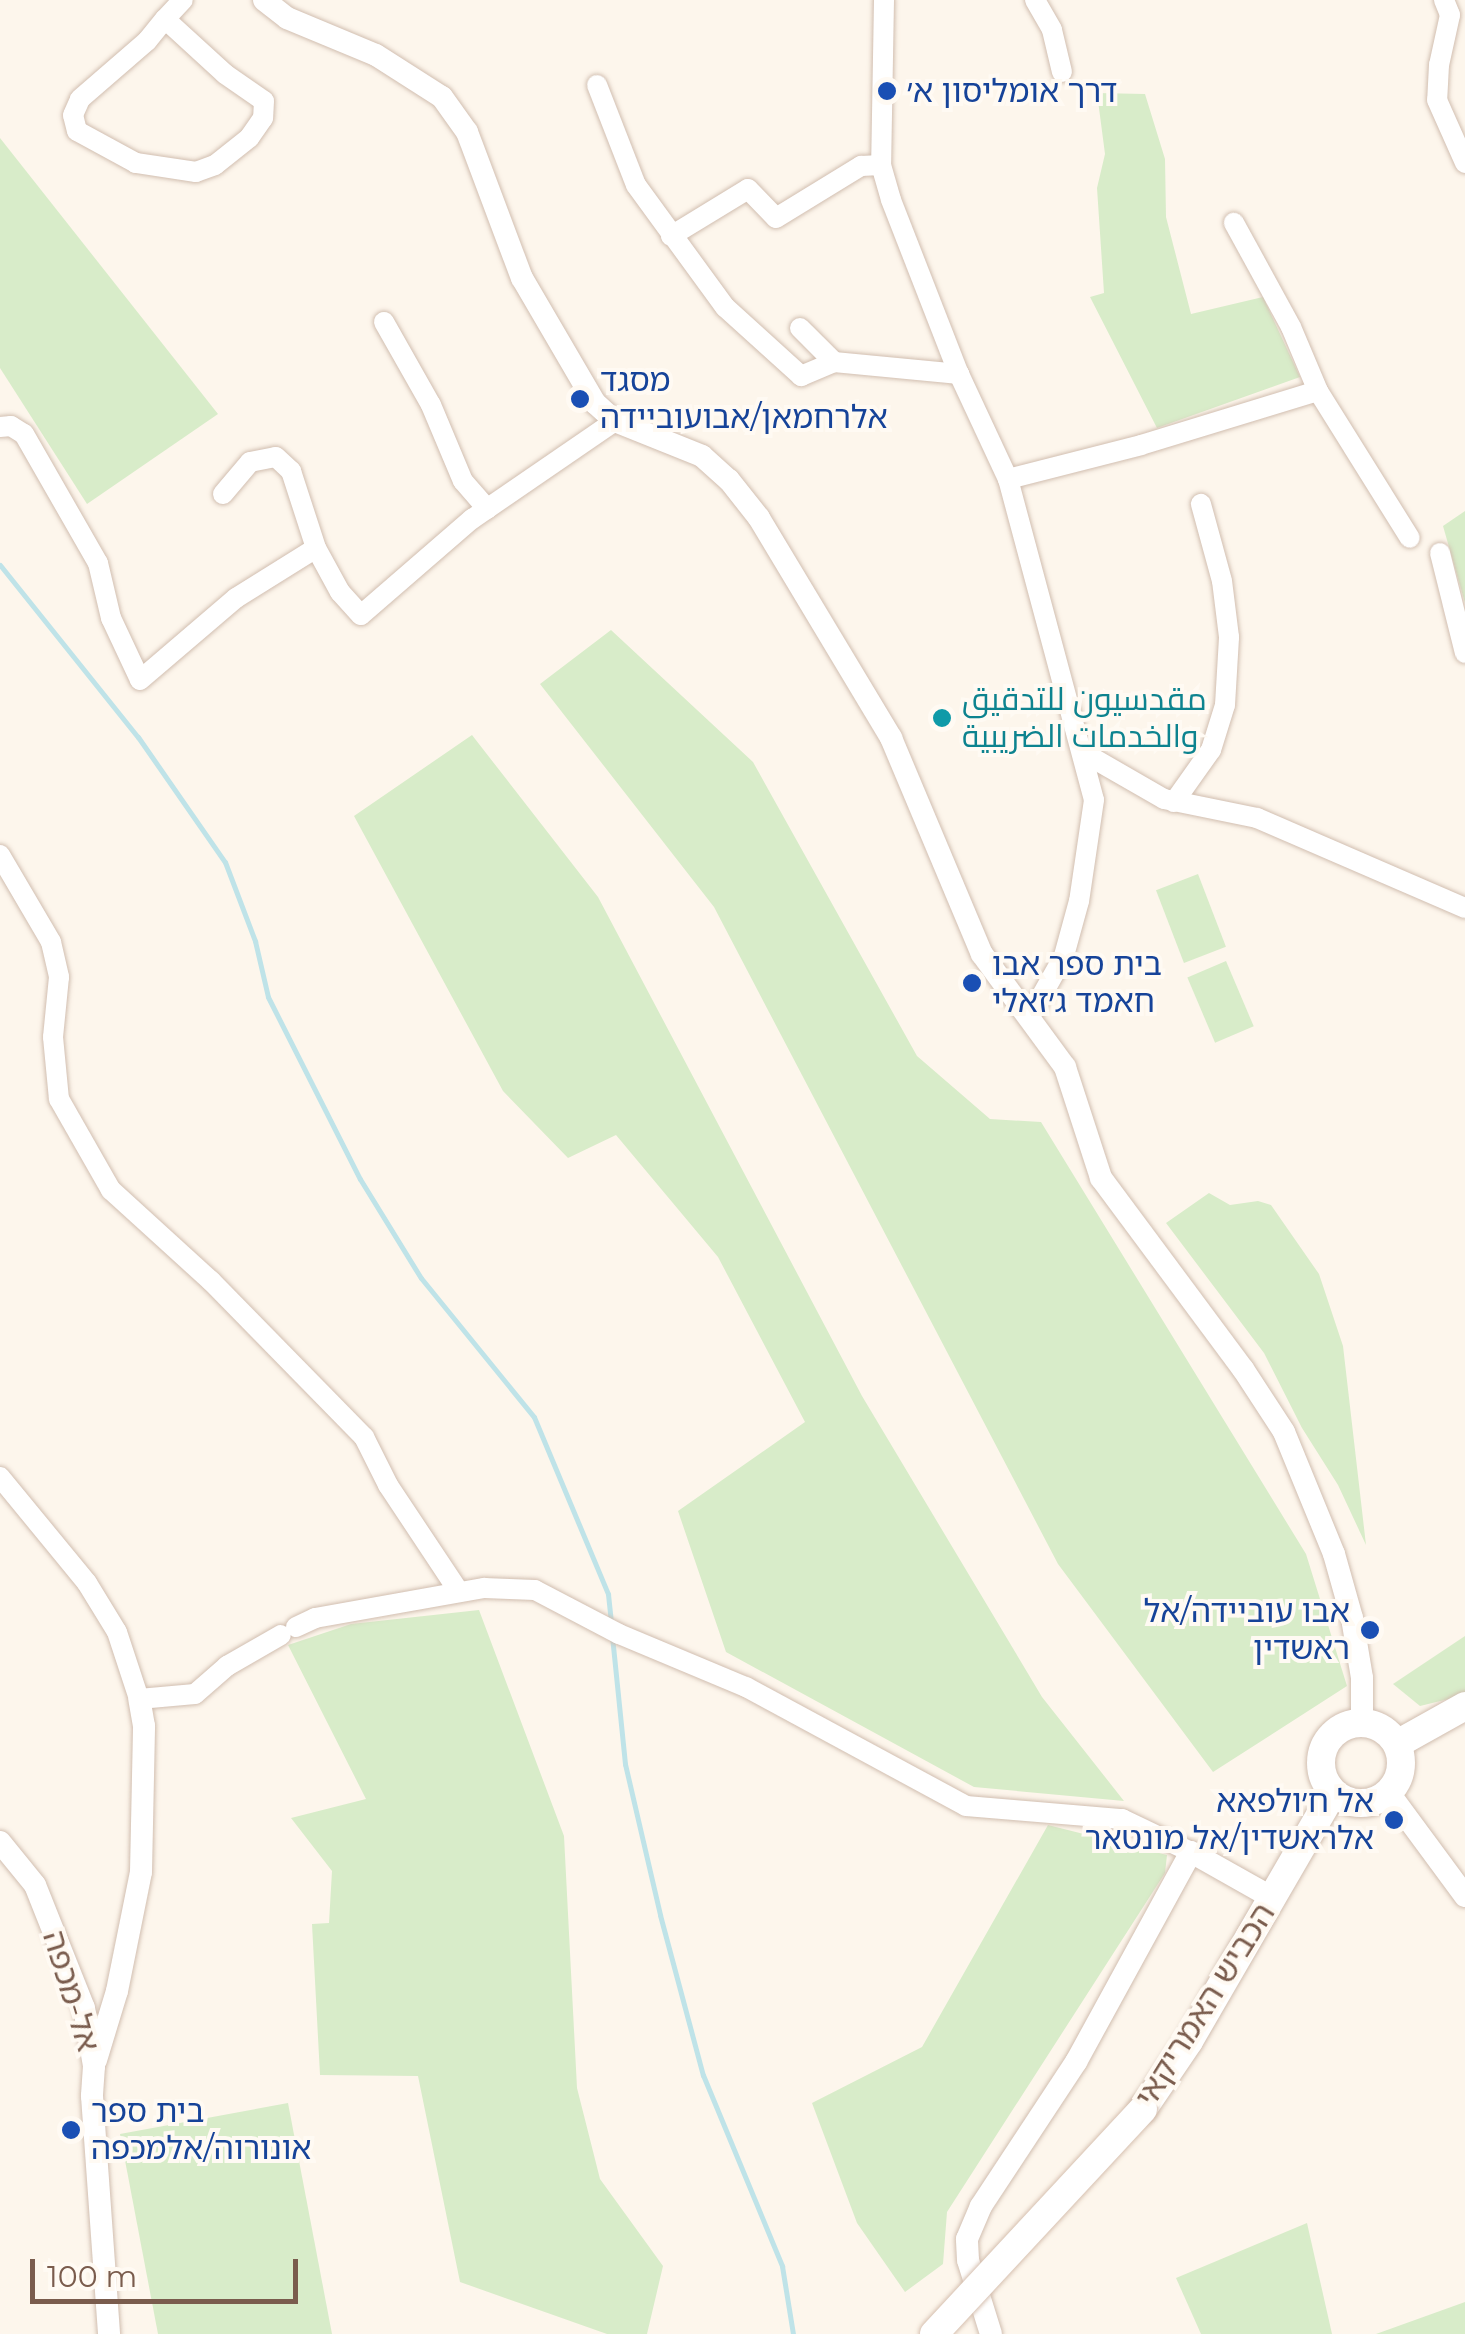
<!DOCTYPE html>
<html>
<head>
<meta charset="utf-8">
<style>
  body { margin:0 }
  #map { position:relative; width:1465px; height:2334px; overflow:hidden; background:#fdf6ec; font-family:Montserrat,Cairo,"Noto Sans Hebrew",sans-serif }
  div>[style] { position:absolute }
  .green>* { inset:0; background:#d8ecc9; transform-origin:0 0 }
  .stream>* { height:5px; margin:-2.5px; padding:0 2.5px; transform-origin:2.5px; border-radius:2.5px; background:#bfe3e8 }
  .roads { filter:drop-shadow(0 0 2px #d1beb0) drop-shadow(0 0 2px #d1beb0) }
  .minor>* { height:20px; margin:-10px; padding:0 10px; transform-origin:10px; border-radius:10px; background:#fff }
  .tertiary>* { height:22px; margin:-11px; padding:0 11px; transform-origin:11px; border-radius:11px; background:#fff }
  .secondary>* { height:28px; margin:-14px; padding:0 14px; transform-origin:14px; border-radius:14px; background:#fff }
  .secondary>.ring { margin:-14px; padding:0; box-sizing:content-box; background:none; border:28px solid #fff; border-radius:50% }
  .bridges { filter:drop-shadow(0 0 2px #d6c0b0) drop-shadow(0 0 2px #d6c0b0) }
  .secondary-bridge>* { height:28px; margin:-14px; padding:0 14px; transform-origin:14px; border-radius:14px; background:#fff }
  .dots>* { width:28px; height:28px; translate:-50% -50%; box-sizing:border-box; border:5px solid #fffaf3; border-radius:50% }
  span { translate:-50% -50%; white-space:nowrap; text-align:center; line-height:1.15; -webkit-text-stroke:8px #fffaf3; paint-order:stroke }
  .transit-label { font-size:32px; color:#164399 }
  .left { translate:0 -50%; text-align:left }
  .right { translate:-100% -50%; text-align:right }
  .culture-label { font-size:32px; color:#0d838f }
  .street-label { font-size:32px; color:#7a5c4d }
  .scale { position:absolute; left:30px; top:2259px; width:268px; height:45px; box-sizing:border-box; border:5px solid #7a5c4d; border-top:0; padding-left:12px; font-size:30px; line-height:35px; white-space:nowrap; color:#7a5c4d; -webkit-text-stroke:8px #fffaf3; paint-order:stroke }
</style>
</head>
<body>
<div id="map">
  <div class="green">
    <i style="clip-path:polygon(1097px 93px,1145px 94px,1165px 159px,1166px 217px,1191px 314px,1263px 297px,1300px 377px,1157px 428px,1090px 297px,1104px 293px,1097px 188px,1105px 154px)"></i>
    <i style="clip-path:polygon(0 138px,218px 414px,87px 504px,0 368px)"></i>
    <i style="clip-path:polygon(1465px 511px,1465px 603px,1443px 526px)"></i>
    <i style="clip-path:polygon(611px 630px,753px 762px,917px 1056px,990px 1119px,1041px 1122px,1306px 1554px,1347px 1686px,1213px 1772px,1058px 1564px,714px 907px,540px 684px)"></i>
    <i style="clip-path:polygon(472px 735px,598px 897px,862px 1396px,1042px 1697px,1124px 1801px,974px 1787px,726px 1652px,678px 1511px,805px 1422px,718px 1257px,616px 1135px,568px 1158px,503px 1091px,354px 816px)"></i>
    <i style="left:1198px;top:874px;width:78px;height:45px;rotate:69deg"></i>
    <i style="left:1226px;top:961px;width:71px;height:42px;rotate:67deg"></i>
    <i style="clip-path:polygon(1209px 1193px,1230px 1205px,1258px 1201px,1271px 1205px,1319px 1274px,1343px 1346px,1366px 1545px,1338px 1485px,1302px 1428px,1264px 1353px,1166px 1223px)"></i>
    <i style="clip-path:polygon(479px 1610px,564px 1836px,577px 2088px,600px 2179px,663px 2266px,647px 2334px,607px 2334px,460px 2282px,418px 2076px,320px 2075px,312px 1924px,329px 1923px,332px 1871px,291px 1818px,366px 1799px,288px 1645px,351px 1624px)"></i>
    <i style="clip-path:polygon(1465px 1636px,1465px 1695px,1420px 1706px,1393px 1684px)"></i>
    <i style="clip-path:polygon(1048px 1825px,1167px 1855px,1165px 1873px,947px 2212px,943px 2264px,905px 2292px,857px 2223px,812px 2103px,922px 2047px)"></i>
    <i style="clip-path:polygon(288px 2103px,332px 2334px,158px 2334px,120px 2134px)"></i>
    <i style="clip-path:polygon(1307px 2223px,1332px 2334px,1201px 2334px,1176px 2278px)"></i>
    <i style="clip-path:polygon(1465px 2302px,1465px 2334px,1376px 2334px)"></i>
  </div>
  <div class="stream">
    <i style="left:0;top:565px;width:221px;rotate:51.3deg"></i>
    <i style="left:138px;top:737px;width:152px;rotate:55.2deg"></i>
    <i style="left:225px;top:862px;width:85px;rotate:69.2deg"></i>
    <i style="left:255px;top:941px;width:57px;rotate:76.9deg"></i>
    <i style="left:268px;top:997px;width:204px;rotate:63.2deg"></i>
    <i style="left:360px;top:1179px;width:116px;rotate:58.4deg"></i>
    <i style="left:421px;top:1278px;width:179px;rotate:50.9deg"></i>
    <i style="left:534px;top:1417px;width:192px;rotate:67.3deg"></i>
    <i style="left:608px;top:1594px;width:31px;rotate:84deg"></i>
    <i style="left:612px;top:1636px;width:129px;rotate:84.2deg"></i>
    <i style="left:625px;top:1764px;width:155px;rotate:76.9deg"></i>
    <i style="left:660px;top:1915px;width:166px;rotate:75deg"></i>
    <i style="left:703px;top:2075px;width:207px;rotate:67.5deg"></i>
    <i style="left:782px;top:2266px;width:69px;rotate:80.8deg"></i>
  </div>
  <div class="roads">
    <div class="minor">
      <i style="left:884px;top:0;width:165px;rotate:91deg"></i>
      <i style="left:881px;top:165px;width:36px;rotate:74deg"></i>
      <i style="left:891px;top:200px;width:187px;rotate:68.7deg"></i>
      <i style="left:959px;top:374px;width:116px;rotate:65deg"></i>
      <i style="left:1008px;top:479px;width:332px;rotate:75deg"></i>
      <i style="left:1094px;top:800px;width:102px;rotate:98.4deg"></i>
      <i style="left:1079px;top:901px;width:57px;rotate:105.3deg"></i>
      <i style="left:1064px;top:956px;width:71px;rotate:119.4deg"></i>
      <i style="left:1035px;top:0;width:34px;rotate:60deg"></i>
      <i style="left:1052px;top:30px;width:43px;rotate:76.6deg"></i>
      <i style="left:1444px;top:0;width:16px;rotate:68deg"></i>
      <i style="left:1450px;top:15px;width:51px;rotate:102.4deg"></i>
      <i style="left:1439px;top:65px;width:35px;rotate:93deg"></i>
      <i style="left:1437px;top:100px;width:69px;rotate:66deg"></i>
      <i style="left:165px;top:19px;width:81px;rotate:42.5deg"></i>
      <i style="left:225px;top:74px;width:47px;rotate:34.7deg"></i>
      <i style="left:264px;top:101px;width:17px;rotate:93deg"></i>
      <i style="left:263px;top:118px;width:24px;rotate:125deg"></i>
      <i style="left:249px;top:138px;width:43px;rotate:141.5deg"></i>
      <i style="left:215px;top:165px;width:20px;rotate:160deg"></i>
      <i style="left:196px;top:172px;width:61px;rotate:-171.5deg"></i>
      <i style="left:136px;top:163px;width:67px;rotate:-151.5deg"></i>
      <i style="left:77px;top:131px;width:16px;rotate:-104deg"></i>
      <i style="left:73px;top:115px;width:17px;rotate:-66deg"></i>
      <i style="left:80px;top:99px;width:89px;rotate:-40.9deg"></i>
      <i style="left:147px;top:41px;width:28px;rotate:-51deg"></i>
      <i style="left:165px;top:19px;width:26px;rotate:-47deg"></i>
      <i style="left:597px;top:85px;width:107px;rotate:68.7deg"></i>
      <i style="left:636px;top:185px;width:151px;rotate:53.9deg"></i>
      <i style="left:725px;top:307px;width:103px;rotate:42.2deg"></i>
      <i style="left:801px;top:376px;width:36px;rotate:-23deg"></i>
      <i style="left:671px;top:236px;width:90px;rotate:-31.4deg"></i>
      <i style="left:748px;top:189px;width:40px;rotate:46deg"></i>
      <i style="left:776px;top:218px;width:100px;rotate:-31.5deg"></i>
      <i style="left:861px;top:166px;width:20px;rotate:-3deg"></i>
      <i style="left:384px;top:322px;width:95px;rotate:60.5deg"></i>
      <i style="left:431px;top:405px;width:82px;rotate:67.2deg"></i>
      <i style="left:463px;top:481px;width:37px;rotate:49deg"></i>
      <i style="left:800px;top:328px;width:48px;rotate:45deg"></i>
      <i style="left:834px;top:362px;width:126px;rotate:5.5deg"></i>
      <i style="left:1318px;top:391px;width:173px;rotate:58deg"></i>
      <i style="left:0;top:427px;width:11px;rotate:-5deg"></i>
      <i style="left:11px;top:426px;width:15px;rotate:32deg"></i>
      <i style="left:24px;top:434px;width:149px;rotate:60.2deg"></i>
      <i style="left:98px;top:563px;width:57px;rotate:76.7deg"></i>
      <i style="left:111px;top:618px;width:68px;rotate:64.9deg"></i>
      <i style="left:140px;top:680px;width:126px;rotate:-40.5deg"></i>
      <i style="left:236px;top:598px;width:94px;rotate:-32deg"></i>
      <i style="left:1008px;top:479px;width:137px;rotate:-14.3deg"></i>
      <i style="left:1141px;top:445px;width:185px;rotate:-17deg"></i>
      <i style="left:1318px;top:391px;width:69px;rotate:-112.9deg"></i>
      <i style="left:1291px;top:327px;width:119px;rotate:-118.7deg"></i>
      <i style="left:223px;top:494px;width:42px;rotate:-49.8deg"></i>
      <i style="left:250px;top:462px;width:26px;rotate:-11deg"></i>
      <i style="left:276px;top:457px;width:21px;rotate:43deg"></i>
      <i style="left:291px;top:471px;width:81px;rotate:72deg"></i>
      <i style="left:316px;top:548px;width:50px;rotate:61.4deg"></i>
      <i style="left:340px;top:592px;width:31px;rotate:48deg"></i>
      <i style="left:361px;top:615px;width:147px;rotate:-40.9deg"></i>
      <i style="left:472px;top:519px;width:173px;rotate:-34.4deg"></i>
      <i style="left:1440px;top:553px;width:103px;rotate:76deg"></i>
      <i style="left:1084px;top:753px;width:92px;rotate:29.9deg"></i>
      <i style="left:1164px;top:799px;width:95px;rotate:11.5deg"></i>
      <i style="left:1257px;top:818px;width:227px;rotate:23.4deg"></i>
      <i style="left:1174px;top:802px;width:64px;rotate:-54.6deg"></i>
      <i style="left:1211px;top:750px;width:47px;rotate:-72.7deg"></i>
      <i style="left:1225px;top:705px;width:68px;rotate:-86.6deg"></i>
      <i style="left:1229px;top:637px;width:56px;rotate:-97.1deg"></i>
      <i style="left:1222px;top:581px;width:80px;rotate:-105.3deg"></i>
      <i style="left:0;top:855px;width:101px;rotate:59.6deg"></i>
      <i style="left:51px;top:942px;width:36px;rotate:77deg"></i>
      <i style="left:59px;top:977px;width:60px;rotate:95.7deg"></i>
      <i style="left:53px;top:1037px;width:62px;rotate:84.5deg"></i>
      <i style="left:59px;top:1099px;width:105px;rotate:60.3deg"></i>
      <i style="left:111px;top:1190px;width:135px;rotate:42.3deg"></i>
      <i style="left:211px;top:1281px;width:219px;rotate:45.6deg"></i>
      <i style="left:364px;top:1437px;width:54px;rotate:63.4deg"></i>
      <i style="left:388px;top:1485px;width:128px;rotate:56.4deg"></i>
      <i style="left:0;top:1477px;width:137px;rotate:50.6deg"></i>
      <i style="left:87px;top:1583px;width:57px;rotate:58.5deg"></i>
      <i style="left:117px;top:1632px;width:71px;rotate:71.8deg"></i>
      <i style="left:139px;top:1699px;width:56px;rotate:-5.1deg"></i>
      <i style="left:195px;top:1694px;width:43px;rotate:-41.2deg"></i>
      <i style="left:227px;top:1666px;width:62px;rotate:-29.9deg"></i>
      <i style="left:296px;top:1627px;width:21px;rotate:-25deg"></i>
      <i style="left:315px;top:1618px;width:172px;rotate:-10.1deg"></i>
      <i style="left:484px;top:1588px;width:51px;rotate:2.2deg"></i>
      <i style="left:535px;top:1590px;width:95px;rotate:27.6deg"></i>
      <i style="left:619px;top:1634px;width:138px;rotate:22.7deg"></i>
      <i style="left:746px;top:1687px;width:250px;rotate:28.4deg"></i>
      <i style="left:966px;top:1806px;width:157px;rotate:4.8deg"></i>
      <i style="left:1122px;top:1819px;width:76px;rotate:25.6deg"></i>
    </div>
    <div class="tertiary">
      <i style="left:264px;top:0;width:29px;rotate:38deg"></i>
      <i style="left:287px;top:18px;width:96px;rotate:22.6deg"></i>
      <i style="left:376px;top:55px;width:78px;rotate:32.5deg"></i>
      <i style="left:442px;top:97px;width:43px;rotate:54.5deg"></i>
      <i style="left:467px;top:132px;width:156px;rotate:69.4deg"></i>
      <i style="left:522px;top:278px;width:145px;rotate:59.7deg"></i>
      <i style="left:595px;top:403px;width:27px;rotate:42deg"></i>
      <i style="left:615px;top:421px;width:94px;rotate:21.9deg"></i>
      <i style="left:702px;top:456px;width:36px;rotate:42deg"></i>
      <i style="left:729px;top:480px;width:48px;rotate:51.7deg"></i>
      <i style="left:759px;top:518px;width:257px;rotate:59deg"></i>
      <i style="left:891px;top:738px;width:234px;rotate:67.2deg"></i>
      <i style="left:982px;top:954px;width:140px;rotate:53.7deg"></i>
      <i style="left:1065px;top:1067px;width:117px;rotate:72deg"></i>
      <i style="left:1101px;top:1178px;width:238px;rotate:53.4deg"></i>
      <i style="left:1243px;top:1369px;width:75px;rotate:56.9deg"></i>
      <i style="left:1284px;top:1432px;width:132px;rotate:67.7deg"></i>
      <i style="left:1334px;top:1554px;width:66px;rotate:74.3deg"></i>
      <i style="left:1352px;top:1618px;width:61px;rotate:80.5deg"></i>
      <i style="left:1362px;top:1678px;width:45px;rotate:90deg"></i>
      <i style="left:1389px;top:1793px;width:128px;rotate:53.6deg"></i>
      <i style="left:0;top:1842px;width:55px;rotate:50.9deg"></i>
      <i style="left:35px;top:1885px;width:132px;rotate:68.3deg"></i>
      <i style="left:84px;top:2008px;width:59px;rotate:80.2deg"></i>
      <i style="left:94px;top:2066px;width:30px;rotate:94deg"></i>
      <i style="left:92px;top:2096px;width:239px;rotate:85.9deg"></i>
      <i style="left:96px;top:2060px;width:72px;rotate:-73.1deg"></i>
      <i style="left:117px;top:1991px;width:121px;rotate:-78.6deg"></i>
      <i style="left:141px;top:1872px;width:146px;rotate:-88.8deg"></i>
      <i style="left:144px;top:1726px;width:27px;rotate:-100deg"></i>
      <i style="left:991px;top:2334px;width:77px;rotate:-107.3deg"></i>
      <i style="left:968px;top:2260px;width:21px;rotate:-93deg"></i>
      <i style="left:967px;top:2239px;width:36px;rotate:-67deg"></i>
      <i style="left:981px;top:2206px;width:173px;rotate:-56.6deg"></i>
      <i style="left:1076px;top:2062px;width:239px;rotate:-61.3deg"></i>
      <i style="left:1191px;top:1852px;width:92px;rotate:29.4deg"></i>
    </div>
    <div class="secondary">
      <i class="ring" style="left:1321px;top:1723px;width:52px;height:52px"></i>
      <i style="left:1397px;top:1744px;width:78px;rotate:-29.2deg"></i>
      <i style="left:1143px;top:2109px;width:82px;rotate:-55.9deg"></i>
      <i style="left:1189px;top:2041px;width:287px;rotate:-59.9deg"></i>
    </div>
  </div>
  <div class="bridges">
    <div class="secondary-bridge">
      <i style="left:934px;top:2334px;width:307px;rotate:-47.1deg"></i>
    </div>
  </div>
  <div class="dots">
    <i style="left:887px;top:91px;background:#1a4fb4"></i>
    <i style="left:580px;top:399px;background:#1a4fb4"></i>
    <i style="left:942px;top:718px;background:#0f9aa8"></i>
    <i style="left:972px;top:983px;background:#1a4fb4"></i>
    <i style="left:1370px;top:1630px;background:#1a4fb4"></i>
    <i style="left:1394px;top:1820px;background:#1a4fb4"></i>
    <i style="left:71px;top:2130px;background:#1a4fb4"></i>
  </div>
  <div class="transit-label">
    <span class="left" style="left:907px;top:91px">דרך אומליסון א׳</span>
    <span class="left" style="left:600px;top:399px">מסגד<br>אלרחמאן/אבועוביידה</span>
    <span class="left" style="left:992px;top:983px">בית ספר אבו<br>חאמד ג׳זאלי</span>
    <span class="right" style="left:1350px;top:1630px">אבו עוביידה/אל<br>ראשדין</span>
    <span class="right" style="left:1374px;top:1820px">אל ח׳ולפאא<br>אלראשדין/אל מונטאר</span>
    <span class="left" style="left:91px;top:2130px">בית ספר<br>אונורוה/אלמכפה</span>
  </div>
  <div class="culture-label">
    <span class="left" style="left:962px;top:718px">مقدسيون للتدقيق<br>والخدمات الضريبية</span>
  </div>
  <div class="street-label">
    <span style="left:71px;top:1991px;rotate:73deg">אל-מכפה</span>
    <span style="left:1205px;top:2005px;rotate:-58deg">הכביש האמריקאי</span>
  </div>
  <div class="scale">100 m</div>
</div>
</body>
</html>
